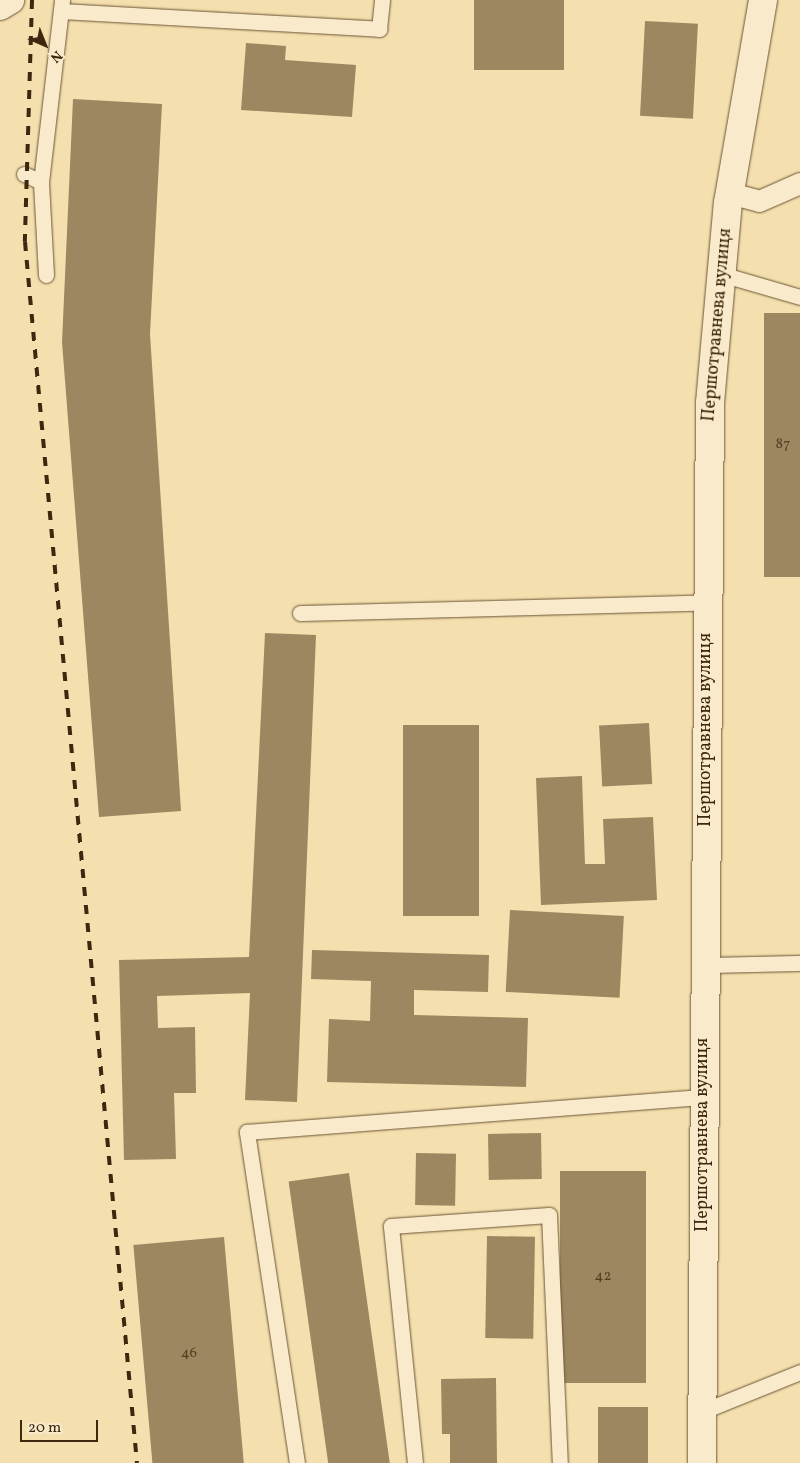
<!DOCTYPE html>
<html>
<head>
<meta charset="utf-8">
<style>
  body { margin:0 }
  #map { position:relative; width:800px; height:1463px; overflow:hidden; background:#f4dfae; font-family:Vollkorn,serif }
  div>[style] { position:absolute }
  .building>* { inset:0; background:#9c8761; transform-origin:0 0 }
  .roads { filter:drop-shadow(0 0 1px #6b5536) drop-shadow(0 0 1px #6b5536) }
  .service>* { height:15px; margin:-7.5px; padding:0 7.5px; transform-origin:7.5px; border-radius:7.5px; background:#f8eaca }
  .pedestrian>* { height:21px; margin:-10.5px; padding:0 10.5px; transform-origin:10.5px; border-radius:10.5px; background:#f8eaca }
  .tertiary>* { height:28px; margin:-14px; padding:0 14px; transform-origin:14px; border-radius:14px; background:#f8eaca }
  .rail>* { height:4px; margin-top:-2px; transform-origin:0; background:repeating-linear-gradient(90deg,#3d270e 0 9px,transparent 0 18px) }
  span { translate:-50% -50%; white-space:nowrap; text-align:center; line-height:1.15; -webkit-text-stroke:5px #f8eaca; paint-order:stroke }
  .number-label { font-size:15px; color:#553f23 }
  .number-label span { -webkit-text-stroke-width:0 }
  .street-label { font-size:18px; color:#3d270e }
  .north { position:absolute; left:20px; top:20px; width:50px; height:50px; -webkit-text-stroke:4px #f8eaca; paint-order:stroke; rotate:136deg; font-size:14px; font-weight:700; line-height:20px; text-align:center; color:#3d270e }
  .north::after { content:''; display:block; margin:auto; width:18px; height:22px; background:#3d270e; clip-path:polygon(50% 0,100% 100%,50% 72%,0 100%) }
  .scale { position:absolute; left:20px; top:1420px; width:78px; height:22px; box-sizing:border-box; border:2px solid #3d270e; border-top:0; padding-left:6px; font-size:15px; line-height:18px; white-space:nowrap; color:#3d270e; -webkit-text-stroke:4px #f8eaca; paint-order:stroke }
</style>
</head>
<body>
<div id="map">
  <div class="building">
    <i style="left:474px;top:0;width:90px;height:70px"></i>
    <i style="left:645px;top:21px;width:53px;height:95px;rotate:3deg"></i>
    <i style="clip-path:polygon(246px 43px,286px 46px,285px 60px,356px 65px,352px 117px,241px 110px)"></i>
    <i style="clip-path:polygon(73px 99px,162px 104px,150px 334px,181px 811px,99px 817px,62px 342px)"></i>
    <i style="left:764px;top:313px;width:36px;height:264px"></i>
    <i style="clip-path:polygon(265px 633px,316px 635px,297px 1102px,245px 1100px,250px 993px,157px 996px,158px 1028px,195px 1027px,196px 1093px,174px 1093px,176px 1159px,124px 1160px,119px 960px,249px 957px)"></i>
    <i style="left:649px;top:723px;width:61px;height:50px;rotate:87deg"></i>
    <i style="left:403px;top:725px;width:76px;height:191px"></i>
    <i style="clip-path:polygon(582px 776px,585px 864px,605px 864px,603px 819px,653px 817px,657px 900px,541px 905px,536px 778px)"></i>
    <i style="left:510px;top:910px;width:114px;height:82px;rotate:3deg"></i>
    <i style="clip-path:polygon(312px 950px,489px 955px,488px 992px,414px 990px,414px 1015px,528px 1018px,526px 1087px,327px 1082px,329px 1019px,370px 1021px,371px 981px,311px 979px)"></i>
    <i style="left:541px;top:1133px;width:46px;height:53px;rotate:89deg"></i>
    <i style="left:416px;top:1153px;width:40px;height:52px;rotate:1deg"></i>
    <i style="left:560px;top:1171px;width:86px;height:212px"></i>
    <i style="left:349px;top:1173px;width:293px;height:61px;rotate:82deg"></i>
    <i style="left:487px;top:1236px;width:48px;height:102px;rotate:1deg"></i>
    <i style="left:224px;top:1237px;width:227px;height:91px;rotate:85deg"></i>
    <i style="clip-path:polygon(496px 1378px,497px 1463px,450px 1463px,450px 1434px,442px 1434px,441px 1379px)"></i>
    <i style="left:598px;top:1407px;width:50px;height:56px"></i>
  </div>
  <div class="roads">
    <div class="service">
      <i style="left:61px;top:11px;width:319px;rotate:3.2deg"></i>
      <i style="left:379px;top:29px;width:29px;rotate:-84deg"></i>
      <i style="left:24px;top:174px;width:19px;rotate:25deg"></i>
      <i style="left:721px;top:274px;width:82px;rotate:16.2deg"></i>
      <i style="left:46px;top:275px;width:93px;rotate:-93.1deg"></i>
      <i style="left:41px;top:182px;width:183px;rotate:-83.4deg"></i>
      <i style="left:300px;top:613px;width:407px;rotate:-1.5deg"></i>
      <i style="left:705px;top:965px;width:95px;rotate:-1.2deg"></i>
      <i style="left:701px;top:1412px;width:107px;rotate:-22deg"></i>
      <i style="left:297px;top:1463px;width:335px;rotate:-98.6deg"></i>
      <i style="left:247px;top:1132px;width:458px;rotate:-4.4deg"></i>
      <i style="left:415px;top:1463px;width:238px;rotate:-95.8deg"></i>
      <i style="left:391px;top:1226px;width:158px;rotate:-4deg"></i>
      <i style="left:549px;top:1215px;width:248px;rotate:87.5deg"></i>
    </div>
    <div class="pedestrian">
      <i style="left:730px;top:193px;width:30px;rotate:15deg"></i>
      <i style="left:759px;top:201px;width:45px;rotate:-23.7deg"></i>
    </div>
    <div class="tertiary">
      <i style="left:0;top:6px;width:12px;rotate:-31deg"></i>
      <i style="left:702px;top:1463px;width:1060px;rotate:-89.57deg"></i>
      <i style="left:710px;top:403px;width:201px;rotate:-84.9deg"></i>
      <i style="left:728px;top:203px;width:206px;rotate:-80.2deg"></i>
    </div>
  </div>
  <div class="rail">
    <i style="left:32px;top:0;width:242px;rotate:91.7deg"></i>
    <i style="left:25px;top:242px;width:1226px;rotate:84.76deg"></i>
  </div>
  <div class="number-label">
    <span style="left:783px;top:445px">87</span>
    <span style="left:603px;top:1277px">42</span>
    <span style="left:189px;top:1354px">46</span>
  </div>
  <div class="street-label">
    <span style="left:718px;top:325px;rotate:-85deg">Першотравнева вулиця</span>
    <span style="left:706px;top:730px;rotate:-90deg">Першотравнева вулиця</span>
    <span style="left:703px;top:1135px;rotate:-90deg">Першотравнева вулиця</span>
  </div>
  <div class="north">N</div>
  <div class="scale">20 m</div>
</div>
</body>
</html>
